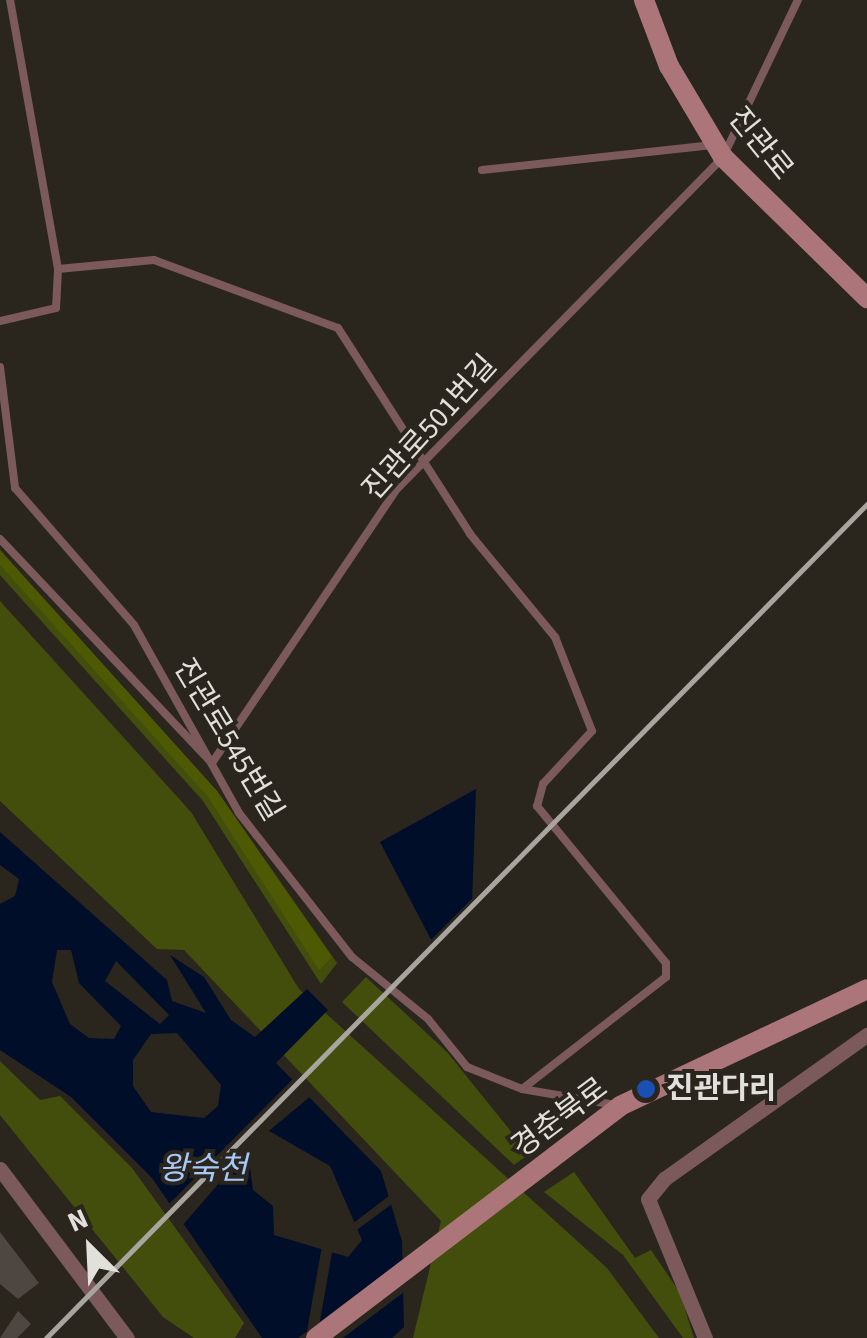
<!DOCTYPE html>
<html>
<head>
<meta charset="utf-8">
<style>
  body { margin:0 }
  #map { position:relative; width:867px; height:1338px; overflow:hidden; background:#2a261e; font-family:"Source Sans 3","Noto Sans KR",sans-serif }
  div>[style] { position:absolute }
  .green>* { inset:0; background:#434e0c }
  .forest>* { inset:0; background:#4d5903 }
  .water>* { inset:0; background:#000e29 }
  .pier>* { inset:0; background:#2a261e; transform-origin:0 0 }
  .building>* { inset:0; background:#4e4640 }
  .lane>* { height:8px; margin:-4px; padding:0 4px; transform-origin:4px; border-radius:4px; background:#7c595b }
  .street>* { height:15px; margin:-7.5px; padding:0 7.5px; transform-origin:7.5px; border-radius:7.5px; background:#7c595b }
  .secondary>* { height:20px; margin:-10px; padding:0 10px; transform-origin:10px; border-radius:10px; background:#ac7579 }
  .rail>* { height:5px; margin:-2.5px; padding:0 2.5px; transform-origin:2.5px; border-radius:2.5px; background:#a8a59f }
  .dots>* { width:28px; height:28px; translate:-50% -50%; box-sizing:border-box; border:5px solid #2a261e; border-radius:50% }
  span { translate:-50% -50%; white-space:nowrap; text-align:center; line-height:1.15; -webkit-text-stroke:8px #2a261e; paint-order:stroke }
  .street-label { font-size:30px; color:#e2e0db }
  .poi-label { font-size:30px; color:#e2e0db; font-weight:700 }
  .left { translate:0 -50%; text-align:left }
  .water-label { font-size:32px; color:#a6c9fa; font-style:italic }
  .north { position:absolute; left:40px; top:1198px; width:100px; height:100px; -webkit-text-stroke:8px #2a261e; paint-order:stroke; rotate:336deg; font-size:28px; font-weight:700; line-height:40px; text-align:center; color:#e2e0db }
  .north::after { content:''; display:block; margin:auto; width:35px; height:45px; background:#e2e0db; clip-path:polygon(50% 0,100% 100%,50% 72%,0 100%) }
</style>
</head>
<body>
<div id="map">
  <div class="green">
    <i style="clip-path:polygon(0 550px,217px 791px,337px 963px,321px 984px,203px 801px,0 575px)"></i>
    <i style="clip-path:polygon(0 601px,191px 812px,299px 989px,607px 1268px,659px 1338px,413px 1338px,441px 1221px,184px 950px,157px 949px,0 801px)"></i>
    <i style="clip-path:polygon(366px 977px,447px 1052px,529px 1154px,514px 1165px,342px 1002px)"></i>
    <i style="clip-path:polygon(0 1061px,40px 1100px,60px 1096px,132px 1168px,244px 1323px,235px 1338px,194px 1338px,163px 1317px,0 1115px)"></i>
    <i style="clip-path:polygon(574px 1172px,635px 1258px,651px 1250px,680px 1293px,694px 1338px,683px 1338px,623px 1255px,544px 1192px)"></i>
  </div>
  <div class="forest">
    <i style="clip-path:polygon(0 550px,217px 791px,332px 957px,319px 970px,208px 797px,0 565px)"></i>
  </div>
  <div class="water">
    <i style="clip-path:polygon(476px 789px,471px 932px,438px 953px,380px 842px)"></i>
    <i style="clip-path:polygon(evenodd,0 832px,167px 980px,172px 1001px,206px 1013px,170px 955px,204px 977px,231px 1020px,255px 1037px,307px 989px,328px 1010px,276px 1063px,381px 1171px,402px 1241px,404px 1327px,392px 1338px,262px 1338px,152px 1178px,71px 1097px,0 1050px,0 904px,15px 896px,19px 879px,0 865px,0 832px,57px 950px,71px 950px,79px 983px,121px 1026px,114px 1039px,89px 1038px,70px 1024px,52px 982px,57px 950px,0 832px,116px 961px,169px 1015px,160px 1024px,105px 981px,116px 961px,0 832px,177px 1033px,221px 1085px,218px 1106px,204px 1118px,151px 1112px,133px 1086px,133px 1060px,151px 1034px,177px 1033px,0 832px,264px 1128px,330px 1166px,362px 1240px,348px 1257px,274px 1235px,273px 1206px,253px 1190px,247px 1144px,264px 1128px)"></i>
  </div>
  <div class="pier">
    <i style="clip-path:polygon(475px 896px,476px 931px,435px 957px,427px 944px)"></i>
    <i style="clip-path:polygon(295px 1077px,311px 1096px,252px 1145px,182px 1226px,167px 1206px)"></i>
    <i style="clip-path:polygon(393px 1193px,396px 1201px,354px 1232px,352px 1224px)"></i>
    <i style="left:322px;top:1246px;width:11px;height:104px;rotate:10deg"></i>
    <i style="clip-path:polygon(408px 1256px,408px 1289px,343px 1338px,298px 1338px)"></i>
  </div>
  <div class="building">
    <i style="clip-path:polygon(0 1232px,39px 1283px,18px 1299px,0 1284px)"></i>
    <i style="clip-path:polygon(18px 1311px,31px 1324px,17px 1338px,0 1338px)"></i>
  </div>
  <div class="lane">
    <i style="left:482px;top:170px;width:230px;rotate:-6.2deg"></i>
    <i style="left:58px;top:269px;width:96px;rotate:-5.4deg"></i>
    <i style="left:154px;top:260px;width:196px;rotate:20.3deg"></i>
    <i style="left:338px;top:328px;width:245px;rotate:57.3deg"></i>
    <i style="left:470px;top:534px;width:134px;rotate:50.5deg"></i>
    <i style="left:555px;top:637px;width:101px;rotate:68.5deg"></i>
    <i style="left:592px;top:731px;width:72px;rotate:132.8deg"></i>
    <i style="left:543px;top:784px;width:23px;rotate:105deg"></i>
    <i style="left:537px;top:806px;width:203px;rotate:50.6deg"></i>
    <i style="left:666px;top:963px;width:14px;rotate:90deg"></i>
    <i style="left:666px;top:977px;width:182px;rotate:142.1deg"></i>
    <i style="left:0;top:321px;width:57px;rotate:-13.1deg"></i>
    <i style="left:56px;top:308px;width:39px;rotate:-87deg"></i>
    <i style="left:58px;top:269px;width:273px;rotate:-100.1deg"></i>
    <i style="left:0;top:367px;width:122px;rotate:82.9deg"></i>
    <i style="left:15px;top:488px;width:181px;rotate:49deg"></i>
    <i style="left:134px;top:625px;width:215px;rotate:60.8deg"></i>
    <i style="left:239px;top:813px;width:183px;rotate:51.9deg"></i>
    <i style="left:352px;top:957px;width:98px;rotate:39.2deg"></i>
    <i style="left:428px;top:1019px;width:62px;rotate:50.9deg"></i>
    <i style="left:467px;top:1067px;width:59px;rotate:21.8deg"></i>
    <i style="left:522px;top:1089px;width:95px;rotate:9.7deg"></i>
    <i style="left:0;top:539px;width:308px;rotate:46.6deg"></i>
    <i style="left:212px;top:763px;width:331px;rotate:-56deg"></i>
    <i style="left:397px;top:489px;width:465px;rotate:-45.5deg"></i>
    <i style="left:723px;top:157px;width:174px;rotate:-64.5deg"></i>
  </div>
  <div class="street">
    <i style="left:0;top:1169px;width:211px;rotate:53.1deg"></i>
    <i style="left:705px;top:1338px;width:150px;rotate:-112.3deg"></i>
    <i style="left:648px;top:1199px;width:26px;rotate:-51deg"></i>
    <i style="left:664px;top:1179px;width:249px;rotate:-35.4deg"></i>
  </div>
  <div class="secondary">
    <i style="left:644px;top:0;width:71px;rotate:69.3deg"></i>
    <i style="left:669px;top:66px;width:106px;rotate:59.3deg"></i>
    <i style="left:723px;top:157px;width:202px;rotate:44.4deg"></i>
    <i style="left:316px;top:1338px;width:382px;rotate:-37.3deg"></i>
    <i style="left:620px;top:1106px;width:273px;rotate:-25.3deg"></i>
  </div>
  <div class="rail">
    <i style="left:46px;top:1338px;width:1170px;rotate:-45.45deg"></i>
  </div>
  <div class="dots">
    <i style="left:646px;top:1089px;background:#1a4fb4"></i>
  </div>
  <div class="street-label">
    <span style="left:760px;top:144px;rotate:51deg">진관로</span>
    <span style="left:430px;top:428px;rotate:-48deg">진관로501번길</span>
    <span style="left:228px;top:740px;rotate:59deg">진관로545번길</span>
    <span style="left:560px;top:1118px;rotate:-37deg">경춘북로</span>
  </div>
  <div class="poi-label">
    <span class="left" style="left:666px;top:1089px">진관다리</span>
  </div>
  <div class="water-label">
    <span style="left:203px;top:1169px">왕숙천</span>
  </div>
  <div class="north">N</div>
</div>
</body>
</html>
